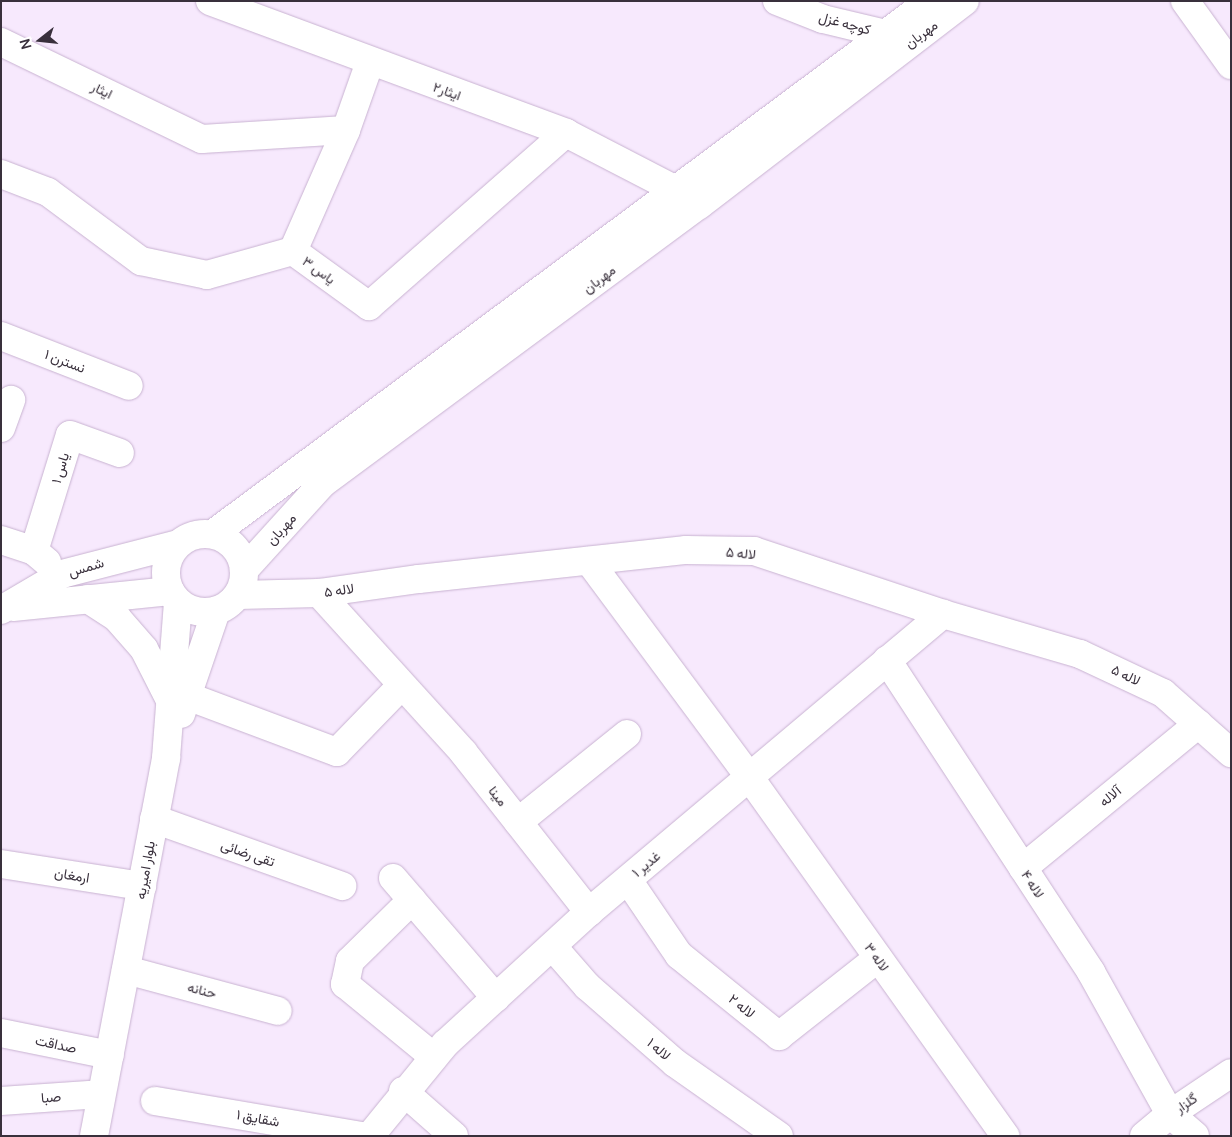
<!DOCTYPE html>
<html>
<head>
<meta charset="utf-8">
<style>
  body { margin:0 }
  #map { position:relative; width:1232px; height:1137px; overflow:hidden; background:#f7e9fd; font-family:Manrope,Vazirmatn,sans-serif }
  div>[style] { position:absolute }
  .roads { filter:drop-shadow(0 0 1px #c8b2d1) drop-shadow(0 0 1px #c8b2d1) }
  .minor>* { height:28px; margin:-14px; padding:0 14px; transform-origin:14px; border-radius:14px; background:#fff }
  .minor>.ring { margin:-14px; padding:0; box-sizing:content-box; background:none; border:28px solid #fff; border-radius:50% }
  span { translate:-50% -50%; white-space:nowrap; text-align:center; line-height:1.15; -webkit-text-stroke:4px #fff; paint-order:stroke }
  .street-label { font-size:14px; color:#39303c }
  .frame { position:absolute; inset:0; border:2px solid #39303c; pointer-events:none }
  .north { position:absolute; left:15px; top:15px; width:50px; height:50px; -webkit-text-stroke:4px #fff; paint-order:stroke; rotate:254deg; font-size:14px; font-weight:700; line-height:20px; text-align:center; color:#39303c }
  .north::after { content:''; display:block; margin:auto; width:18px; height:22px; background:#39303c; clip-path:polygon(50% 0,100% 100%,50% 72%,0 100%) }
</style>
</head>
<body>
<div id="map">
  <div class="roads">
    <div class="minor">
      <i style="left:210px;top:1px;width:380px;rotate:20.3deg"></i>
      <i style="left:566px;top:133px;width:126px;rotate:27.4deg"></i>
      <i style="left:777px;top:1px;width:49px;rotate:21.4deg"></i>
      <i style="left:823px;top:19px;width:65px;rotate:13.4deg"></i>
      <i style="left:1185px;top:1px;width:79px;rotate:54.3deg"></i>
      <i style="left:1px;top:42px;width:223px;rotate:25.8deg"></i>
      <i style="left:202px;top:139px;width:144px;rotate:-3.6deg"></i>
      <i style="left:1px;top:174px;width:50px;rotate:21deg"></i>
      <i style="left:48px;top:192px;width:116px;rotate:36.6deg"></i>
      <i style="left:141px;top:261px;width:67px;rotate:12deg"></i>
      <i style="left:207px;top:275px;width:89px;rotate:-15.6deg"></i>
      <i style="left:293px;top:251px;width:94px;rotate:35.9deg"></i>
      <i style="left:369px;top:306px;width:262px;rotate:-41.3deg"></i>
      <i style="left:293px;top:251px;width:132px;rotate:-66.3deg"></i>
      <i style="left:346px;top:130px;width:72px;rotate:-70.6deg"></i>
      <i style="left:1px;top:336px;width:137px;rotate:21.3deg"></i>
      <i style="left:1px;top:428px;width:30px;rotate:-70deg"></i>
      <i class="ring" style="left:166px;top:534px;width:50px;height:50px"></i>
      <i style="left:213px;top:534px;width:893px;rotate:-36.63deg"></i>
      <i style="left:1px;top:540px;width:35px;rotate:18deg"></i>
      <i style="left:34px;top:551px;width:17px;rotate:40deg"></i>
      <i style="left:34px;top:551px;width:121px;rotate:-72.8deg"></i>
      <i style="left:70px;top:435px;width:53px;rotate:19.8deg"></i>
      <i style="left:589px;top:561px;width:270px;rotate:53.4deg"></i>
      <i style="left:750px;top:778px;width:440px;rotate:54.5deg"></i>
      <i style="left:244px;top:570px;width:118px;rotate:-47.8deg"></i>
      <i style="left:323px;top:483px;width:468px;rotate:-36.5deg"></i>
      <i style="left:699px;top:205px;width:335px;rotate:-37.5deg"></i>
      <i style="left:319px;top:593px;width:215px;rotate:47.8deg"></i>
      <i style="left:463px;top:752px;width:204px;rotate:51.8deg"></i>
      <i style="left:238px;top:595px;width:81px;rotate:-1.4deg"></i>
      <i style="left:319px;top:593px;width:101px;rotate:-8deg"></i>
      <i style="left:419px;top:579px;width:269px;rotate:-6.2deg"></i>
      <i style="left:686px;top:550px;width:68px;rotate:0.8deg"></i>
      <i style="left:754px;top:551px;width:199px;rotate:18.4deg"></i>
      <i style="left:943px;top:614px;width:143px;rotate:16.3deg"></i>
      <i style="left:1080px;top:654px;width:92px;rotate:25.2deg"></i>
      <i style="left:1163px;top:693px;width:91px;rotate:41.4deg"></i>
      <i style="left:88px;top:599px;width:35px;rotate:33deg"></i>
      <i style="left:117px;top:618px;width:41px;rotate:48.9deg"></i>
      <i style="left:144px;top:649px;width:57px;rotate:63deg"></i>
      <i style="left:13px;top:607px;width:158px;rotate:-5.8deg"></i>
      <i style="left:1px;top:610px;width:71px;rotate:-30.5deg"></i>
      <i style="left:62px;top:574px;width:120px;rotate:-14.5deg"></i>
      <i style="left:887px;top:660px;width:373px;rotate:56.8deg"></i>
      <i style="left:1091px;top:972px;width:162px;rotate:60.9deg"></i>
      <i style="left:1170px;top:1114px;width:33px;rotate:41deg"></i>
      <i style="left:187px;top:696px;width:160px;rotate:20.5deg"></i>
      <i style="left:337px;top:752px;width:93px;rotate:-45.9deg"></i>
      <i style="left:181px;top:714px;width:109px;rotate:-71.2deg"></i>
      <i style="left:154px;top:819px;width:200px;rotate:19.6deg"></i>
      <i style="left:518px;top:822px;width:140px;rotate:-38.9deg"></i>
      <i style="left:1px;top:864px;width:143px;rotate:8.9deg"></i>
      <i style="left:1023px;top:868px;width:227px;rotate:-39.4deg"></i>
      <i style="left:393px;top:878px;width:158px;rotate:49.4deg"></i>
      <i style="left:628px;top:880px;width:91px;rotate:55.8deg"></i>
      <i style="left:679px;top:955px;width:129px;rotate:39deg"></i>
      <i style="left:779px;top:1036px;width:126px;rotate:-38.2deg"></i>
      <i style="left:412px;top:900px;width:87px;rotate:135.5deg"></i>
      <i style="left:350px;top:961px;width:24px;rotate:102deg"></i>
      <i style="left:345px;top:984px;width:115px;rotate:39.4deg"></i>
      <i style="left:553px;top:947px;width:52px;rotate:48.9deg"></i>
      <i style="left:587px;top:986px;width:117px;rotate:41.2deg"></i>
      <i style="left:675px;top:1063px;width:127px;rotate:35.1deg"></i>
      <i style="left:126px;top:970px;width:157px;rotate:15.1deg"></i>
      <i style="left:1px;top:1033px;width:111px;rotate:11.4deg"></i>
      <i style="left:403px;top:1091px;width:68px;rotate:41.4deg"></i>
      <i style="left:1px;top:1101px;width:99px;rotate:-4deg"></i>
      <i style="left:155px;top:1101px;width:209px;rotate:9.6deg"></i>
      <i style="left:94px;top:1136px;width:385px;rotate:-79.2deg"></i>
      <i style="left:166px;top:758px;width:156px;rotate:-85.6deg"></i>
      <i style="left:370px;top:1136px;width:119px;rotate:-50.8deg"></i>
      <i style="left:445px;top:1044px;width:195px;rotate:-42.5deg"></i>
      <i style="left:589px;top:912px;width:463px;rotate:-40.1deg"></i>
      <i style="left:1144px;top:1136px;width:34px;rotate:-40deg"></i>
      <i style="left:1170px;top:1114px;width:73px;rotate:-33.9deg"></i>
    </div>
  </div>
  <div class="street-label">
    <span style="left:845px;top:23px;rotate:15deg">کوچه غزل</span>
    <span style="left:921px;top:34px;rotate:-37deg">مهربان</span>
    <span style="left:102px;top:90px;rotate:26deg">ایثار</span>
    <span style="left:447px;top:91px;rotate:20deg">ایثار۲</span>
    <span style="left:319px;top:270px;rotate:36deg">یاس ۳</span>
    <span style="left:599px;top:279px;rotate:-37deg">مهربان</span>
    <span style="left:65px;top:361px;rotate:21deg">نسترن ۱</span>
    <span style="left:60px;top:468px;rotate:-73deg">یاس ۱</span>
    <span style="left:281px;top:529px;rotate:-48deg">مهربان</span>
    <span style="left:741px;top:553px;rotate:5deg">لاله ۵</span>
    <span style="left:86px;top:567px;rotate:-17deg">شمس</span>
    <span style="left:339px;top:590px;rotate:-8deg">لاله ۵</span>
    <span style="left:1126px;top:675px;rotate:26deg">لاله ۵</span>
    <span style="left:498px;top:796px;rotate:52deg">مینا</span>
    <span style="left:1110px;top:796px;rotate:-39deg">آلاله</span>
    <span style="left:248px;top:853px;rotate:19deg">تقی رضائی</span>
    <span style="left:646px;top:864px;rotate:-40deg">غدیر ۱</span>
    <span style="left:145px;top:870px;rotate:-80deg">بلوار امیریه</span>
    <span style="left:72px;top:875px;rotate:9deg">ارمغان</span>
    <span style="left:1033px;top:884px;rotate:57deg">لاله ۴</span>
    <span style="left:877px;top:957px;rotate:54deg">لاله ۳</span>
    <span style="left:202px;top:990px;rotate:15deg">حنانه</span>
    <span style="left:742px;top:1006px;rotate:39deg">لاله ۲</span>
    <span style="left:56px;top:1044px;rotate:12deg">صداقت</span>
    <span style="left:659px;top:1049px;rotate:41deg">لاله ۱</span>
    <span style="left:51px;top:1097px;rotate:-4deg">صبا</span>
    <span style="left:1186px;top:1103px;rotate:-34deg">گلزار</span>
    <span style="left:258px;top:1118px;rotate:10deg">شقایق ۱</span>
  </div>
  <div class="frame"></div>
  <div class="north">N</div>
</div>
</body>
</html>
